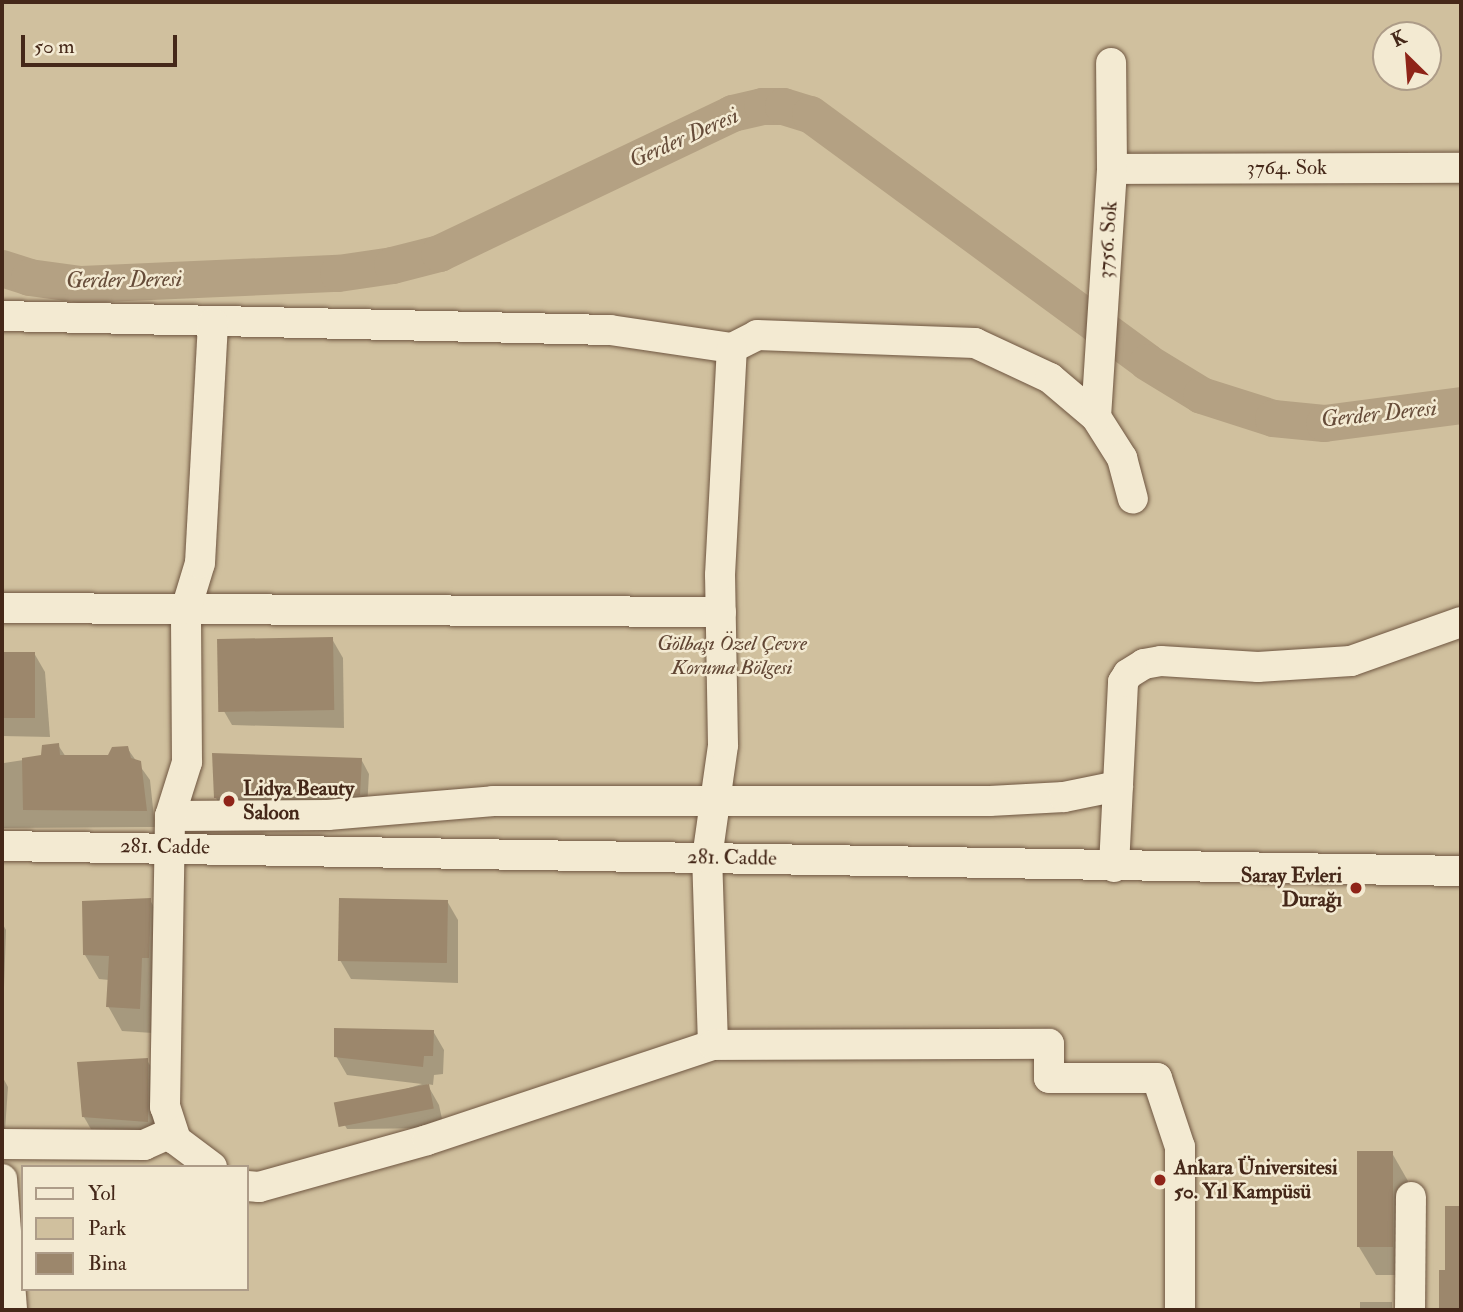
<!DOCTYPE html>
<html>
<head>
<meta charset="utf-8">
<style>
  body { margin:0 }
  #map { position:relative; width:1463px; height:1312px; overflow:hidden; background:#eddfb9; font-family:"IM FELL Double Pica",serif }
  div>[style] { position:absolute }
  .green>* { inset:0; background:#d0c09e }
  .shadow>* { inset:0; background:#0003; transform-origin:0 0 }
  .river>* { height:37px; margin:-18.5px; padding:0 18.5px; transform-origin:18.5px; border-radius:18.5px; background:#b4a183 }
  .building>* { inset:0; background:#9c876c; transform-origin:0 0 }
  .roads { filter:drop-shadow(0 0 2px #6f5641) drop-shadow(0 0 2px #6f5641) }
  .minor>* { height:30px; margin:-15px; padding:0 15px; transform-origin:15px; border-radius:15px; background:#f3ead2 }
  .dots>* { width:19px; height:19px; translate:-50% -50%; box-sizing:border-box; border:4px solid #f3ead2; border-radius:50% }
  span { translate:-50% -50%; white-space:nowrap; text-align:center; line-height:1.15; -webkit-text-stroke:5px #f3ead2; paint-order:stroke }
  .street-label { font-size:21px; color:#452819 }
  .park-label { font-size:21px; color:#614634; font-style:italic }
  .poi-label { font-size:21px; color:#452819; font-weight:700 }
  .left { translate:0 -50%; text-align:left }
  .right { translate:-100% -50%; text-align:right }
  .water-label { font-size:23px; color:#664c39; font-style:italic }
  .frame { position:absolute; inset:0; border:4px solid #452819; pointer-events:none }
  .legend { position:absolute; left:21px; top:1165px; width:228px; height:126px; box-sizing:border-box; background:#f3ead2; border:2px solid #ad9c88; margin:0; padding:9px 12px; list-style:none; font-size:21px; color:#452819 }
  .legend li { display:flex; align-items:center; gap:14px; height:35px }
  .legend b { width:35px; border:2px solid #ad9c88 }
  .north { position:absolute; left:1372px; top:21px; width:70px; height:70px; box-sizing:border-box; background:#f3ead2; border:2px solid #ad9c88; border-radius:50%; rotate:335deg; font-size:19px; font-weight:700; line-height:28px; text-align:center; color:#452819 }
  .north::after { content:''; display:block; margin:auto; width:24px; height:32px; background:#8f2418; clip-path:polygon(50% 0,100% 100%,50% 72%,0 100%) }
  .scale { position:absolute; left:21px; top:35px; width:156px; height:32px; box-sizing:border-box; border:4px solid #452819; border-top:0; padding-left:9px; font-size:21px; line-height:24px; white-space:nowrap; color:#452819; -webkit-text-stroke:5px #f3ead2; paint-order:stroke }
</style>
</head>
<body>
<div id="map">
  <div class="green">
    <i style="clip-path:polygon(evenodd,2px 2px,1461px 2px,1461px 1310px,2px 1310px,2px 2px,1386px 35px,1428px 35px,1428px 77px,1386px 77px,1386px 35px,2px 2px,23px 1167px,247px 1167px,247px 1289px,23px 1289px,23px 1167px)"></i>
  </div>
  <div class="shadow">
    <i style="clip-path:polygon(332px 639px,343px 658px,344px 728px,232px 725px,221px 706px)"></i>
    <i style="clip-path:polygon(34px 653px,45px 672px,50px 737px,2px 736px,2px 654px)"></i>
    <i style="clip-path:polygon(58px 745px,66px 757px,110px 756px,127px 748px,150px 780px,155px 827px,2px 828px,2px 759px,4px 763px,43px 757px)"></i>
    <i style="clip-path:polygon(361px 759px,369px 774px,367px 808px,224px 812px,216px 798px)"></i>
    <i style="clip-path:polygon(150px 900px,164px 925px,153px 1033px,122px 1031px,108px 1006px,109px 980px,99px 979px,85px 955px)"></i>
    <i style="clip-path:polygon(447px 901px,458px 920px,458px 983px,351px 979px,340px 960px)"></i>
    <i style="clip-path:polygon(2px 923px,6px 930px,4px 987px,2px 987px)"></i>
    <i style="clip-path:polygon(433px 1031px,444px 1050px,443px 1074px,434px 1075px,433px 1085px,427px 1084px,439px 1105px,444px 1128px,347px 1129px,336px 1110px,422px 1084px,347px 1075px,336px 1056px)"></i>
    <i style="clip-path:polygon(147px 1060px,163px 1088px,163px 1150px,100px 1145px,84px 1117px)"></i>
    <i style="clip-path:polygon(2px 1076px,8px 1087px,4px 1145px,2px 1145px)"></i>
    <i style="clip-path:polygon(1392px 1153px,1408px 1181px,1408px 1275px,1376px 1275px,1359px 1247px)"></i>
    <i style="clip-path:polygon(1447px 1208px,1461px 1208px,1461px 1310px,1441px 1310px,1440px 1271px,1447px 1271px)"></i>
    <i style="left:1360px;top:1302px;width:32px;height:8px"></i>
  </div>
  <div class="river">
    <i style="left:2px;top:268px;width:28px;rotate:18deg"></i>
    <i style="left:29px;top:277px;width:52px;rotate:7.7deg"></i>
    <i style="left:81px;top:284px;width:257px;rotate:-2.5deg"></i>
    <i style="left:338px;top:273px;width:55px;rotate:-8.4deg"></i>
    <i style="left:392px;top:265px;width:49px;rotate:-14.3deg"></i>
    <i style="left:439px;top:253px;width:325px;rotate:-25.5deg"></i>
    <i style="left:732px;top:113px;width:31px;rotate:-13deg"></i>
    <i style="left:762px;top:106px;width:21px"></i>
    <i style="left:783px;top:106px;width:28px;rotate:17deg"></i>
    <i style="left:810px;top:114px;width:418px;rotate:36.3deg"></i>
    <i style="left:1147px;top:362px;width:63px;rotate:31.4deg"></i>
    <i style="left:1201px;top:395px;width:76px;rotate:17.7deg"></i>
    <i style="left:1273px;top:418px;width:51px;rotate:5.6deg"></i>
    <i style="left:1324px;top:423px;width:138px;rotate:-7.5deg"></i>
  </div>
  <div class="building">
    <i style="left:333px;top:637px;width:73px;height:116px;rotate:89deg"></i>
    <i style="left:2px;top:652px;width:33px;height:66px"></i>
    <i style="clip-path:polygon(59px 743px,60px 755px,108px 755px,112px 747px,128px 746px,131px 758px,141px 761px,147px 811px,23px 810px,22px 758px,41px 755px,42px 745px)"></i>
    <i style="clip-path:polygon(212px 753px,362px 758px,360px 795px,214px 798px)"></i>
    <i style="clip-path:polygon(151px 898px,149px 958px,142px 958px,140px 1009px,106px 1007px,109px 956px,83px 955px,82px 901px)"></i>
    <i style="left:339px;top:898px;width:109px;height:63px;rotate:1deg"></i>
    <i style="clip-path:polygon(334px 1028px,434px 1030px,433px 1056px,424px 1056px,423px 1067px,334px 1057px)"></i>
    <i style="clip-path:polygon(148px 1058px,148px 1122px,82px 1117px,77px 1062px)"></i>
    <i style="left:429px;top:1084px;width:25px;height:97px;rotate:79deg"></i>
    <i style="left:1393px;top:1151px;width:96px;height:36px;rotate:90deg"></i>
    <i style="clip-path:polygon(1445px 1206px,1461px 1206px,1461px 1310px,1439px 1310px,1439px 1270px,1445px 1270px)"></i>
  </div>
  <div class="roads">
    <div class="minor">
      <i style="left:1112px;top:169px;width:349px;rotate:-0.2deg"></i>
      <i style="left:2px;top:316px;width:608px;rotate:1.32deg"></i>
      <i style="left:610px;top:330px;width:123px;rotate:8.4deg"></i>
      <i style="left:732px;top:348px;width:28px;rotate:-27deg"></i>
      <i style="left:757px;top:335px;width:218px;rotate:2.1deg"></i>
      <i style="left:975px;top:343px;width:83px;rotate:25deg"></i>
      <i style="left:1050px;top:378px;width:60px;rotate:40.3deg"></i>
      <i style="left:1096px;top:417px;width:49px;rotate:57.6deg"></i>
      <i style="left:1122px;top:458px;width:42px;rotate:75deg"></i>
      <i style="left:1096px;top:417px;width:249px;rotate:-86.3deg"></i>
      <i style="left:1112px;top:169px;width:106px;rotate:-90.5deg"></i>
      <i style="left:2px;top:608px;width:719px;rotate:0.32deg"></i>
      <i style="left:170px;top:816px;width:158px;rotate:-0.4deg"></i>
      <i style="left:328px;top:815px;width:166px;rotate:-4.8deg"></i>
      <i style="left:493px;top:801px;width:497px"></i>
      <i style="left:990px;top:801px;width:74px;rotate:-3.1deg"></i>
      <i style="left:1064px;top:797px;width:55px;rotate:-11.5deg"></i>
      <i style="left:2px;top:846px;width:1459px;rotate:0.98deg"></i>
      <i style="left:1114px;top:867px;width:185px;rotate:-87.2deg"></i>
      <i style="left:1123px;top:682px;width:9px;rotate:-58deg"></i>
      <i style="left:1128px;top:674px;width:19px;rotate:-32deg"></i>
      <i style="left:1144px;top:664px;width:17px;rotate:-10deg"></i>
      <i style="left:1161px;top:661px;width:97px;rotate:3.5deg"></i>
      <i style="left:1258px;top:667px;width:93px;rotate:-3.7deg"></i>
      <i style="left:1351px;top:661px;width:117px;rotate:-19.5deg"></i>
      <i style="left:713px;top:1045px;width:187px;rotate:-91.8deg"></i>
      <i style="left:707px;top:858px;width:114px;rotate:-81.9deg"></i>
      <i style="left:723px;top:745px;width:170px;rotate:-91deg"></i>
      <i style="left:720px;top:575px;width:227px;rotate:-87deg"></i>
      <i style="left:2px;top:1144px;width:142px;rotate:0.4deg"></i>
      <i style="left:144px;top:1145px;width:30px;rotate:-24deg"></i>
      <i style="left:212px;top:1167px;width:45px;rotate:-143.1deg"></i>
      <i style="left:176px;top:1140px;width:35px;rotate:-108deg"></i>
      <i style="left:165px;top:1107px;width:291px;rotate:-89deg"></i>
      <i style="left:170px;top:816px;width:57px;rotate:-72.5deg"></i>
      <i style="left:187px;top:762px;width:153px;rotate:-90.4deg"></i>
      <i style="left:186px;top:609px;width:48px;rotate:-73.1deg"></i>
      <i style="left:200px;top:563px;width:240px;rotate:-86.9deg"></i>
      <i style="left:2px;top:1179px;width:131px;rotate:85.6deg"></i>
      <i style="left:247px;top:1186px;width:12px;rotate:5deg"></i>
      <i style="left:259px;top:1187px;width:174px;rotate:-15.6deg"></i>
      <i style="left:427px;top:1140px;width:301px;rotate:-18.4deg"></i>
      <i style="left:713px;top:1045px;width:336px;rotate:-0.2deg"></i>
      <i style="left:1049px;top:1044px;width:34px;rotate:90deg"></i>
      <i style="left:1049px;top:1078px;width:108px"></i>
      <i style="left:1157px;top:1078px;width:73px;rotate:71.6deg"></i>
      <i style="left:1180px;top:1147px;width:163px;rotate:90deg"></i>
      <i style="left:1410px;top:1310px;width:113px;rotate:-89.5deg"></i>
    </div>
  </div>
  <div class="dots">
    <i style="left:229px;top:801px;background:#8f2418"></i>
    <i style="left:1356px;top:888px;background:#8f2418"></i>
    <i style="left:1160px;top:1180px;background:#8f2418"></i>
  </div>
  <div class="street-label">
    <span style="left:1287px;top:168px">3764. Sok</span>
    <span style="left:1108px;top:240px;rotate:-86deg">3756. Sok</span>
    <span style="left:165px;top:847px;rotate:1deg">281. Cadde</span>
    <span style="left:732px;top:858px;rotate:1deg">281. Cadde</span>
  </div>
  <div class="park-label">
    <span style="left:732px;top:656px">Gölbaşı Özel Çevre<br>Koruma Bölgesi</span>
  </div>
  <div class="poi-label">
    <span class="left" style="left:243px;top:801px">Lidya Beauty<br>Saloon</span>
    <span class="right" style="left:1342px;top:888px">Saray Evleri<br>Durağı</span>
    <span class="left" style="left:1174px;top:1180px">Ankara Üniversitesi<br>50. Yıl Kampüsü</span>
  </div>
  <div class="water-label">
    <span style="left:684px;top:138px;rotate:-24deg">Gerder Deresi</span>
    <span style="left:124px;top:280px;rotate:-1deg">Gerder Deresi</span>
    <span style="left:1379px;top:414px;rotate:-6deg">Gerder Deresi</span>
  </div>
  <div class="frame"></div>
  <ul class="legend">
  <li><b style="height:9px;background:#f3ead2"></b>Yol</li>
  <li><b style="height:19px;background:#d0c09e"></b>Park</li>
  <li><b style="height:19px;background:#9c876c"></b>Bina</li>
  </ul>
  <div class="north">K</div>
  <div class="scale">50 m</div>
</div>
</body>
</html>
